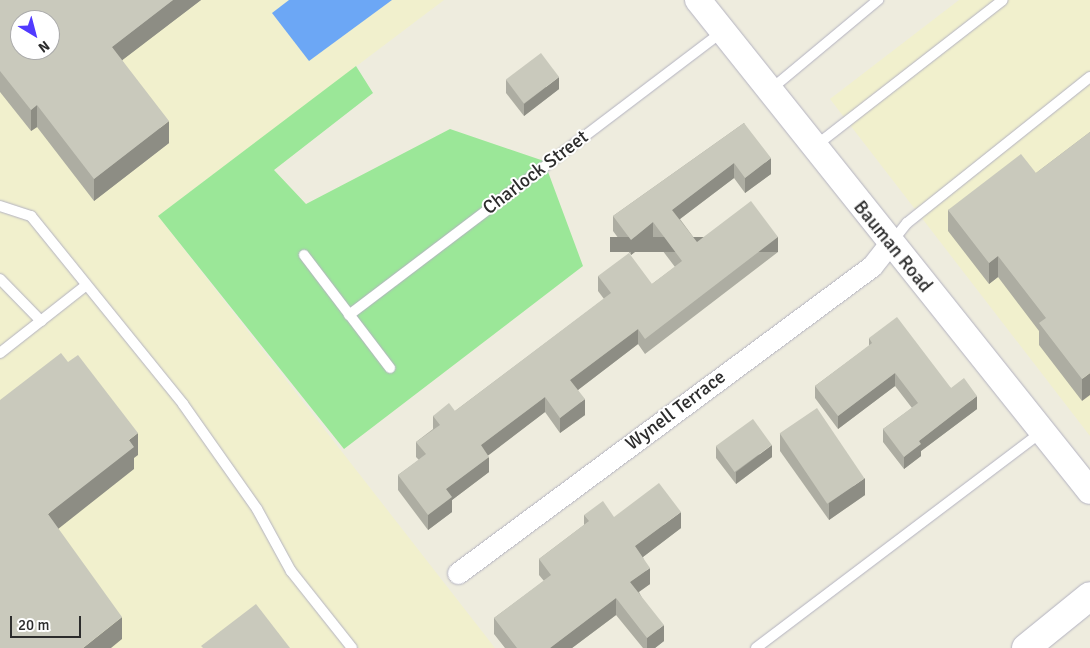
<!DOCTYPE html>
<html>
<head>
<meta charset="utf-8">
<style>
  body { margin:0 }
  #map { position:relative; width:1090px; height:648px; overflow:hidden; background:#eeecde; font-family:Signika,sans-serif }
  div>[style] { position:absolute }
  .education>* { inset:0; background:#f1f0cd }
  .green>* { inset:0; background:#9be798 }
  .water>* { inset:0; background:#6ca7f5 }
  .roads { filter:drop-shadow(0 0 1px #b3b2c0) drop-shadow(0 0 1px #b3b2c0) }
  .service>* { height:10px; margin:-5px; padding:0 5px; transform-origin:5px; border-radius:5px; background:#fff }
  .minor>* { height:21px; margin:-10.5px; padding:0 10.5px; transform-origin:10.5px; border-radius:10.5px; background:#fff }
  .tertiary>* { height:26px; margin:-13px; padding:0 13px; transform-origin:13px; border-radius:13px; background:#fff }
  .secondary>* { height:28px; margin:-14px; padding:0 14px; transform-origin:14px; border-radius:14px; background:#fff }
  .wall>* { inset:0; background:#adada2 }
  .shaded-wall>* { inset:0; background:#8d8d84; transform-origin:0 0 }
  .building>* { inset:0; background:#c9c9bc; transform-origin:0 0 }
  span { translate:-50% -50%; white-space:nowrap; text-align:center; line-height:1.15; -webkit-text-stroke:4px #fff; paint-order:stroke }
  .street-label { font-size:19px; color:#2c2c2c }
  .north { position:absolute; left:10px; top:10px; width:50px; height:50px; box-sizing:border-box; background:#fff; border:1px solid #ababab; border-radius:50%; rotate:143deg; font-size:14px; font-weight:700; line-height:20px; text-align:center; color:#2c2c2c }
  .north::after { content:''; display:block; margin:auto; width:18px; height:22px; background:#513aff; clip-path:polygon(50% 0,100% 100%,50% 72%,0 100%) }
  .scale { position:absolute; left:10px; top:616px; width:71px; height:22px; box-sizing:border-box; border:2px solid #2c2c2c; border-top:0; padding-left:6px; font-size:15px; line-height:18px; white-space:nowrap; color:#2c2c2c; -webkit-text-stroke:4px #fff; paint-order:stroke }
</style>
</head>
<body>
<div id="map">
  <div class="education">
    <i style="clip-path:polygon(evenodd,0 0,444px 0,158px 216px,495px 648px,0 648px,0 0,20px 20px,50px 20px,50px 50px,20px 50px,20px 20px)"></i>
    <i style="clip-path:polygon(959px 0,1090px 0,1090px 436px,830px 99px)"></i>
  </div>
  <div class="green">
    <i style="clip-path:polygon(356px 66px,373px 93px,274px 170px,306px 204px,450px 129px,544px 161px,583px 266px,344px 449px,158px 216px)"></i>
  </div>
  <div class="water">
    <i style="clip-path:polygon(289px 0,392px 0,309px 61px,272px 13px)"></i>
  </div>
  <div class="roads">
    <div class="service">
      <i style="left:770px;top:90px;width:141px;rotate:-39.8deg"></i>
      <i style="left:814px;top:147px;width:239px;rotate:-37.9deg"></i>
      <i style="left:0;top:206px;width:33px;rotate:18deg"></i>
      <i style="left:31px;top:216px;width:242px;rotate:51deg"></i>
      <i style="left:183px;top:404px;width:128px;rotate:54.8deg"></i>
      <i style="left:257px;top:509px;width:71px;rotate:61.3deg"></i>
      <i style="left:291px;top:571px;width:98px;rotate:51.6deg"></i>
      <i style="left:892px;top:242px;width:24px;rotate:-52deg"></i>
      <i style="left:907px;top:223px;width:234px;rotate:-38.6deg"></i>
      <i style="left:304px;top:255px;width:142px;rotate:52.7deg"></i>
      <i style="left:0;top:279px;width:59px;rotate:45.7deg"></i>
      <i style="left:349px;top:315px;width:468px;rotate:-37.2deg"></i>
      <i style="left:0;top:353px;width:108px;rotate:-38.2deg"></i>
      <i style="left:756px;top:648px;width:358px;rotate:-37.1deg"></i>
    </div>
    <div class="minor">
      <i style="left:458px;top:573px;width:515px;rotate:-36.56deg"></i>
      <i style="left:872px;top:266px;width:28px;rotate:-52deg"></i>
    </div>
    <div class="tertiary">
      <i style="left:698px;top:0;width:628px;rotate:51.4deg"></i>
    </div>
    <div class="secondary">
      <i style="left:1026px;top:648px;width:82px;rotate:-39.1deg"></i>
    </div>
  </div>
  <div class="wall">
    <i style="clip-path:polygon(0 0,201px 0,122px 60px,169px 143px,94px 201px,37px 127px,31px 131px,0 92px)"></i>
    <i style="clip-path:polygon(506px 80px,559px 89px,524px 116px,506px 93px)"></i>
    <i style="clip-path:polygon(744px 123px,771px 174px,745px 193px,734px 178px,680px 219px,697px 242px,778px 252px,645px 354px,638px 344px,578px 390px,585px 415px,560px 433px,545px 412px,488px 455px,489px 472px,452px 500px,452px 512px,428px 530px,398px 490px,398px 475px,419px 460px,416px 457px,416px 442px,433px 429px,433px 416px,455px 411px,604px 299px,598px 291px,598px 276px,652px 284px,675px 267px,653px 238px,631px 255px,613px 231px,613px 216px)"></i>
    <i style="clip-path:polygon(1090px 132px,1082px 401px,1039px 345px,1039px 331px,998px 277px,989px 284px,948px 231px,948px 210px,1036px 173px)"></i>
    <i style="clip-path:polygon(869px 338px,951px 388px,977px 409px,921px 451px,921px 456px,904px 469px,883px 442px,883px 429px,912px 408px,895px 386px,838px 429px,815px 398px,815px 386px,869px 346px)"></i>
    <i style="clip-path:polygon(780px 433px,865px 495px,829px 520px,780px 451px)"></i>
    <i style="clip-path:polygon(716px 446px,772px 457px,736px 484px,716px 458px)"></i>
    <i style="clip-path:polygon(584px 515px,614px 517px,681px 528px,643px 557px,650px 584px,639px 592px,664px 641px,655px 648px,643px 648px,616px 615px,572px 648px,505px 648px,494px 634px,494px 618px,544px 581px,539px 575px,539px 559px,584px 525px)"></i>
  </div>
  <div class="shaded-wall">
    <i style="clip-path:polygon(173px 0,201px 0,112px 68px,112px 47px)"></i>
    <i style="clip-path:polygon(559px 77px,559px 89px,524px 116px,524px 104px)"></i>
    <i style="clip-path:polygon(37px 105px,37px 127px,31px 131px,31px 110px)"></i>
    <i style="clip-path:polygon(169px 121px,169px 143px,94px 201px,94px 179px)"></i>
    <i style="clip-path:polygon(771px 158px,771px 174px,745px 193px,745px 178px)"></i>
    <i style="clip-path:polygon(734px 163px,734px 178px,672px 225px,672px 210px)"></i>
    <i style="clip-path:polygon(653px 222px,653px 238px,631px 255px,631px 240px)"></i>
    <i style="left:778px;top:237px;width:15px;height:168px;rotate:90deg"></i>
    <i style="clip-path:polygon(998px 256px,998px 277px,989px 284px,989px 263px)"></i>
    <i style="clip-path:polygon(638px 329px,638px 344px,570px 396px,570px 380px)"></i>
    <i style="clip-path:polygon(895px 373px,895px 386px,838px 429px,838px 416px)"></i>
    <i style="clip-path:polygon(1090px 373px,1090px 395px,1082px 401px,1082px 379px)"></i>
    <i style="clip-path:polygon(977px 396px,977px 409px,921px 451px,921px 456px,904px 469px,904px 457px,919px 441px)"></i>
    <i style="clip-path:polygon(545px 397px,545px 412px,481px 461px,481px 445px)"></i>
    <i style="clip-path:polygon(585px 399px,585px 415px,560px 433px,560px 418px)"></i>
    <i style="clip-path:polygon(138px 433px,138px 455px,134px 458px,134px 469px,48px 537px,48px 514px,129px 440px)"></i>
    <i style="clip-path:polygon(772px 445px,772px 457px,736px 484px,736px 472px)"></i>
    <i style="clip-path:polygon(489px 457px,489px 472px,452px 500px,452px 512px,428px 530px,428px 515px,446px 489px)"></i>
    <i style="clip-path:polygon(865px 478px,865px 495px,829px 520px,829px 503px)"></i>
    <i style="clip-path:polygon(681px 512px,681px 528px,635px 563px,635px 546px)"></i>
    <i style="clip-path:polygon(650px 568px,650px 584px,630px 598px,630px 582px)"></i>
    <i style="clip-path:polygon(616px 598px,616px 615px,572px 648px,550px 648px)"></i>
    <i style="clip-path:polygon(122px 617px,122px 639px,111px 648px,83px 648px)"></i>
    <i style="clip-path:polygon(664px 625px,664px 641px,655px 648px,647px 648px,647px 638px)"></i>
  </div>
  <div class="building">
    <i style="clip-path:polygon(evenodd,0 0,173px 0,112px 47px,169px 121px,94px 179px,37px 105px,31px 110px,0 71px,0 0,20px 20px,50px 20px,50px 50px,20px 50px,20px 20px)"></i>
    <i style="left:541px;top:53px;width:30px;height:44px;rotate:53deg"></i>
    <i style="clip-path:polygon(744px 123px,771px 158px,745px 178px,734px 163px,672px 210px,697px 242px,751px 201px,778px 237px,645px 339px,638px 329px,570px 380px,585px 399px,560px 418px,545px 397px,481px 445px,489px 457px,446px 489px,452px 497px,428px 515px,398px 475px,426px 454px,416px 442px,440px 425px,433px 416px,449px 403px,455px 411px,611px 293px,598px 276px,629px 253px,652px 284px,682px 261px,653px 222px,631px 240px,613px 216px)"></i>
    <i style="clip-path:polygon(1090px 132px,1090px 373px,1082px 379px,1039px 323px,1046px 318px,998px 256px,989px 263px,948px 210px,1021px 154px,1036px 173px)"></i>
    <i style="clip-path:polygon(897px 317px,951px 388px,964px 378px,977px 396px,919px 441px,921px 444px,904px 457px,883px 429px,918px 403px,895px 373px,838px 416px,815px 386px,872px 343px,869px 338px)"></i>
    <i style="clip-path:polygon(61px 353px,68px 362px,78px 355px,138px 433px,129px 440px,134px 447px,48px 514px,122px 617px,83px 648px,0 648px,0 400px)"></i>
    <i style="left:817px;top:408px;width:85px;height:45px;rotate:56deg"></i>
    <i style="left:753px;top:419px;width:32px;height:46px;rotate:54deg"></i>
    <i style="clip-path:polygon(659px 483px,681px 512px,635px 546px,650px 568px,630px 582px,664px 625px,647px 638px,616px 598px,550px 648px,517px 648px,494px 618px,551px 575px,539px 559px,589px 521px,584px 515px,603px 501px,614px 517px)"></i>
    <i style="clip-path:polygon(256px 604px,290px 648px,203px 648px,201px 646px)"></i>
  </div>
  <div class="street-label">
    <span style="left:536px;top:173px;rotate:-37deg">Charlock Street</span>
    <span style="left:892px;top:247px;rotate:51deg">Bauman Road</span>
    <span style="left:676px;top:411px;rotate:-37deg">Wynell Terrace</span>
  </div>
  <div class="north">N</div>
  <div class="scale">20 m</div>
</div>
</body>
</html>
